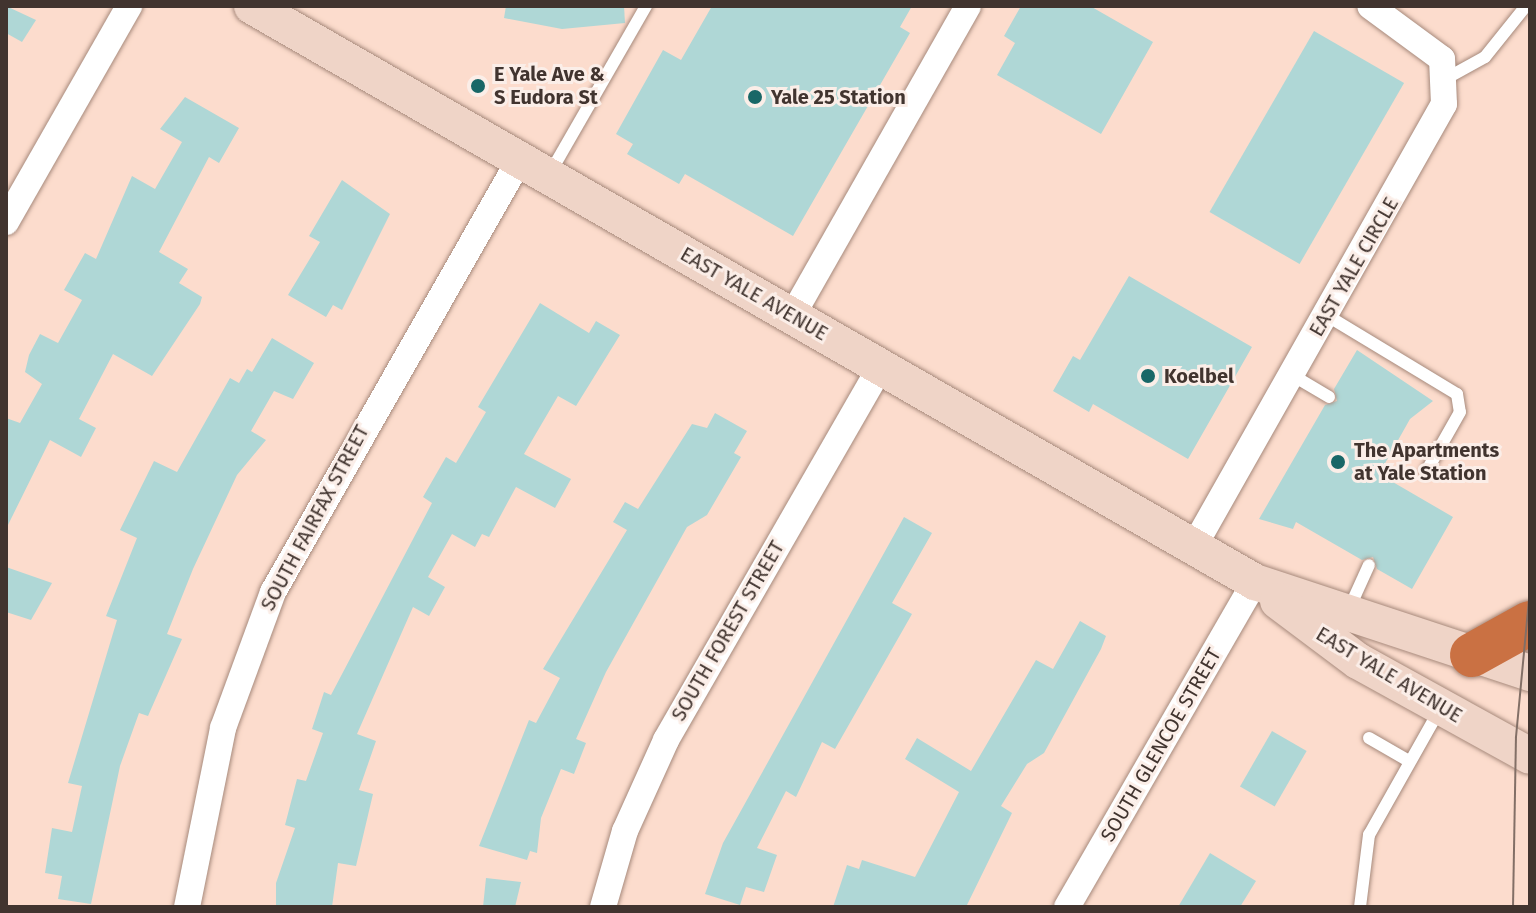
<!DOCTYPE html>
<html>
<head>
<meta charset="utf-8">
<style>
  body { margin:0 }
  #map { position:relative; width:1536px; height:913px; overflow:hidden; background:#fcdccd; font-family:"Fira Sans",sans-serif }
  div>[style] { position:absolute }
  .building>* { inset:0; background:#afd7d6; transform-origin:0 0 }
  .roads { filter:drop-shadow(0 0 2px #a78a7c) drop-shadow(0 0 2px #a78a7c) }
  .service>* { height:12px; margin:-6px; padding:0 6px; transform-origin:6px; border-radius:6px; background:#fff }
  .minor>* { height:26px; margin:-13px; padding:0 13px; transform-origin:13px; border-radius:13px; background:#fff }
  .secondary>* { height:36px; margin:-18px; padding:0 18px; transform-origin:18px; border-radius:18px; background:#efd4c7 }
  .motorway>* { height:44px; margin:-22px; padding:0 22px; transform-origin:22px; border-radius:22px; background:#ca7143 }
  .tram>* { height:2px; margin:-1px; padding:0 1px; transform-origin:1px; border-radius:1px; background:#826f66 }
  .dots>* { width:22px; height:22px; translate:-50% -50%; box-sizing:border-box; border:4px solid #fbeee8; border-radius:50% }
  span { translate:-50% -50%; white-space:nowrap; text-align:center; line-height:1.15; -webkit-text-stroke:6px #fbeee8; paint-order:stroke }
  .poi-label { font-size:20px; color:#41342f; font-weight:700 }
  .left { translate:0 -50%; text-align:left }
  .street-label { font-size:20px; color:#41342f }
  .frame { position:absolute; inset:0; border:8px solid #41342f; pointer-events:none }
</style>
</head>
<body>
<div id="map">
  <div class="building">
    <i style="clip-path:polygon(6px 6px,36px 20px,22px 42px,6px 33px)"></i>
    <i style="clip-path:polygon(506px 6px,624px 6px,625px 23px,562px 29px,504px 18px)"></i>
    <i style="clip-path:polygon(712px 6px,912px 6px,900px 27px,910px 33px,793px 236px,685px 174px,679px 184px,627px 154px,633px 144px,616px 134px,663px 50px,681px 60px)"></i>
    <i style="clip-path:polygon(1021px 6px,1090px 6px,1153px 42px,1101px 134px,997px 75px,1015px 43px,1004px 36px)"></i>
    <i style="left:1314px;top:31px;width:104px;height:209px;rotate:30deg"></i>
    <i style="clip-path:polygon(185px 97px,239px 128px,219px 163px,209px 157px,159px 252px,188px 269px,179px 283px,202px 297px,200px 304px,152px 376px,113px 354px,79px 419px,96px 428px,81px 457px,50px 440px,6px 529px,6px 418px,20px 423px,42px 384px,25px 372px,29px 355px,40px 334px,58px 343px,82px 300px,64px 290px,85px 253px,96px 259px,132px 176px,155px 189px,182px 142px,160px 129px)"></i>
    <i style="clip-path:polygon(342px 180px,390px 214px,342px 310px,333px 305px,326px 317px,288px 295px,320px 242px,309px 236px)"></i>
    <i style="clip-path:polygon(1129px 276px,1252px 347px,1188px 459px,1093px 404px,1089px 412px,1053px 391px,1073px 356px,1080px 360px)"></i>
    <i style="clip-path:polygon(540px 303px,589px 333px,596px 321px,620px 335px,576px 406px,558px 396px,524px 454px,571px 479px,555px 508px,516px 487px,489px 537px,482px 534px,475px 547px,452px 534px,428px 577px,445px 587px,429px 616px,413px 607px,357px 734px,376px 741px,359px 790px,373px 794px,356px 866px,338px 863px,332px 907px,276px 907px,276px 883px,295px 828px,285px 825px,297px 779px,306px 781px,323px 733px,312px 729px,324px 692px,331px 695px,432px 503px,423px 497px,446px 457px,456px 463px,486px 412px,478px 407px)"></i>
    <i style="clip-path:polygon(272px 338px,314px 363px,293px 399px,274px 391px,251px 431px,266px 440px,237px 475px,193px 569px,167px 634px,182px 639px,148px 716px,139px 713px,120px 766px,91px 904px,58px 899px,62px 876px,45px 873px,52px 828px,72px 832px,82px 786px,68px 783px,117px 620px,106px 616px,137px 538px,120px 530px,154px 461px,177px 472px,230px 378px,239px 383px,247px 369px,252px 372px)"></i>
    <i style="clip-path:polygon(1357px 350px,1433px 401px,1410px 419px,1379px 474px,1453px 517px,1412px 589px,1377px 569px,1373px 557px,1362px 560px,1296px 522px,1293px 529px,1259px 519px,1325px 405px,1337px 401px,1334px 389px)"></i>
    <i style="clip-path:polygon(715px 413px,747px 431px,734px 453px,741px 457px,707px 515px,687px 527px,606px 672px,576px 739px,586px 743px,574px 774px,561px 769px,541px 818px,537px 853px,530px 851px,527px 860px,479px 846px,529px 720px,536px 723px,560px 678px,543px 669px,627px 530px,613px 522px,625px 502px,638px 509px,692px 424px,707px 428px)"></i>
    <i style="clip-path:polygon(904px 517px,932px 533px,892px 603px,912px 614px,835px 749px,822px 742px,796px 797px,786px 791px,757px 848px,777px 855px,764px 892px,746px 887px,740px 905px,705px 894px,723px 843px)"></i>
    <i style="clip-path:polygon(6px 567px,52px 583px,31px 620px,6px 612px)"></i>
    <i style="clip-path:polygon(1080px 621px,1106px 636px,1101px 649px,1044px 753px,1027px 764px,1001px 806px,1012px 813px,966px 907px,833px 907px,847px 865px,859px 869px,862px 860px,915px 877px,959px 792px,905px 759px,917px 738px,971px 771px,1036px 660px,1053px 669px)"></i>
    <i style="left:1272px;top:731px;width:40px;height:64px;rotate:30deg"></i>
    <i style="clip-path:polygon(1210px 853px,1256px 881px,1240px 907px,1178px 907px)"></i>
    <i style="clip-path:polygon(486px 878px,521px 882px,515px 907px,483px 907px)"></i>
  </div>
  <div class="roads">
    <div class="service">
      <i style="left:1447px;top:78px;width:43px;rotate:-28.9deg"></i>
      <i style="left:1485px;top:57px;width:65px;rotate:-51.2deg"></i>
      <i style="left:550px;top:173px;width:193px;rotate:-60.1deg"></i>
      <i style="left:1326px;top:315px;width:153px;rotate:31.1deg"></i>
      <i style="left:1457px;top:394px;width:18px;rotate:81deg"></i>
      <i style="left:1460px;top:412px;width:69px;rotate:119.5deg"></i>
      <i style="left:1292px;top:375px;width:43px;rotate:30.7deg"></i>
      <i style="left:1349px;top:609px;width:48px;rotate:-65.6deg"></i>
      <i style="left:1369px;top:738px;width:46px;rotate:29.9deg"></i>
      <i style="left:1360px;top:907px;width:73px;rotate:-82.9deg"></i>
      <i style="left:1369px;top:835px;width:142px;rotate:-60.6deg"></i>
    </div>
    <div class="minor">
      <i style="left:6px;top:222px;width:249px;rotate:-60.3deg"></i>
      <i style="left:792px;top:316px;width:356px;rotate:-60.4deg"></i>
      <i style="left:1193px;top:548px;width:510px;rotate:-60.52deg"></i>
      <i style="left:1444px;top:104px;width:45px;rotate:-92.5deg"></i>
      <i style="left:1442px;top:59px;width:89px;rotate:-143.6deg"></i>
      <i style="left:187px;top:907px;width:183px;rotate:-78.6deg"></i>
      <i style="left:223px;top:728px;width:145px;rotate:-69.8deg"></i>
      <i style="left:273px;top:592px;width:498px;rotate:-60.3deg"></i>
      <i style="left:603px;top:907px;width:79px;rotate:-73.9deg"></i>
      <i style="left:625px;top:831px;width:100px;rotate:-65.7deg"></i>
      <i style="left:666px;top:740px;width:429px;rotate:-60.1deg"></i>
      <i style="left:1067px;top:907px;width:375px;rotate:-60deg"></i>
    </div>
    <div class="secondary">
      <i style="left:252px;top:6px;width:1157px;rotate:29.87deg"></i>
      <i style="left:1255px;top:582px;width:290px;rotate:18.3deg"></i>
      <i style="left:1278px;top:601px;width:100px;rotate:36.9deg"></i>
      <i style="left:1358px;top:661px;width:196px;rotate:28.9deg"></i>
    </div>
    <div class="motorway">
      <i style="left:1472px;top:655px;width:66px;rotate:-28.9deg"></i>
    </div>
  </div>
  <div class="tram">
    <i style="left:1513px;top:907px;width:170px;rotate:-89deg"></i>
    <i style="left:1516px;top:737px;width:150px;rotate:-84.6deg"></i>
  </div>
  <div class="dots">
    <i style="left:478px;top:86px;background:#196767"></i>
    <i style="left:755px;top:97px;background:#196767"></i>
    <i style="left:1148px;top:376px;background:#196767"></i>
    <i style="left:1338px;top:462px;background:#196767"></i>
  </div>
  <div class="poi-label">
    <span class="left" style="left:494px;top:86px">E Yale Ave &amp;<br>S Eudora St</span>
    <span class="left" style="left:771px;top:97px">Yale 25 Station</span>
    <span class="left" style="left:1164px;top:376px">Koelbel</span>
    <span class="left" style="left:1354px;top:462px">The Apartments<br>at Yale Station</span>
  </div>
  <div class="street-label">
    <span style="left:1354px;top:267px;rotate:-60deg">EAST YALE CIRCLE</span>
    <span style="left:754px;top:294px;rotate:30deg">EAST YALE AVENUE</span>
    <span style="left:315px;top:518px;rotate:-62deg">SOUTH FAIRFAX STREET</span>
    <span style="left:728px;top:631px;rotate:-60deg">SOUTH FOREST STREET</span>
    <span style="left:1389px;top:675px;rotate:31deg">EAST YALE AVENUE</span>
    <span style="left:1161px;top:745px;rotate:-60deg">SOUTH GLENCOE STREET</span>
  </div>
  <div class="frame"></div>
</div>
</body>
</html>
